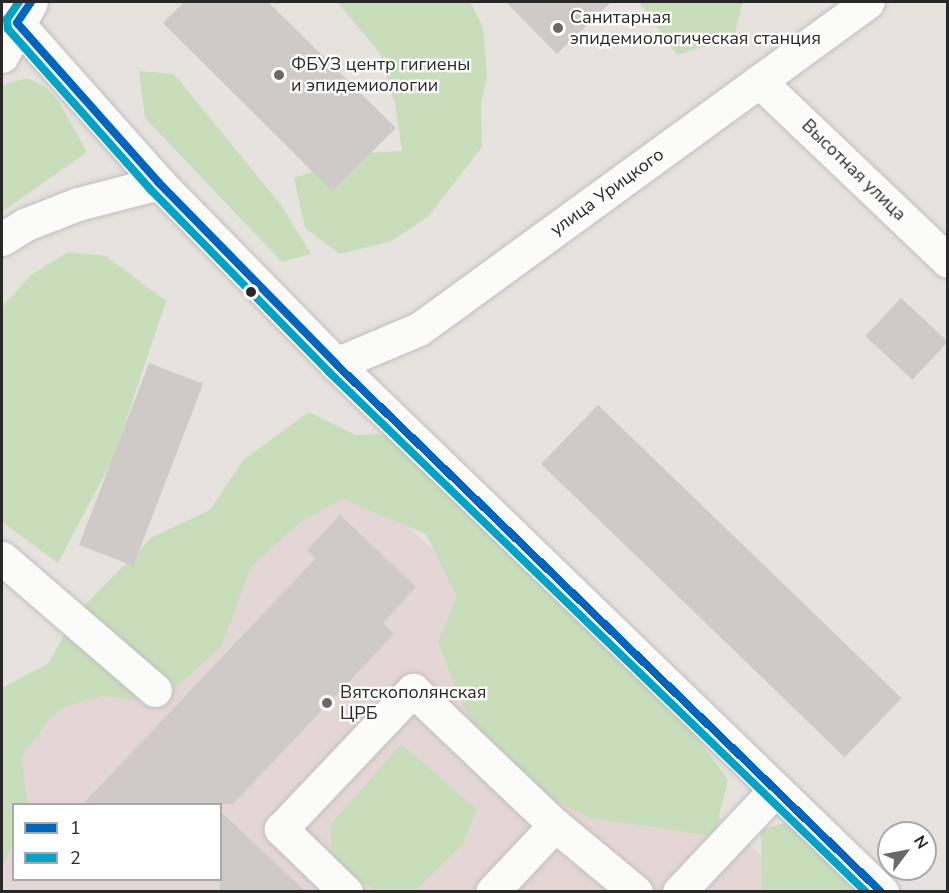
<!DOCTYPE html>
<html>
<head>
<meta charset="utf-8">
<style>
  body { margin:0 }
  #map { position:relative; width:949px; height:893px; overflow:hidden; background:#e6e2de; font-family:"Nunito Sans",sans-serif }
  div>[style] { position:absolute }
  .medical>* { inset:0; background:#e4d6d4 }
  .green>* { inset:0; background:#c8deba }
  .building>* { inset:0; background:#cdcac7; transform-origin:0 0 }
  .roads { filter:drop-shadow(0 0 2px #c0bebf) drop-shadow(0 0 2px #c0bebf) }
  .minor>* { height:33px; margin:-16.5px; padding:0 16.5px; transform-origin:16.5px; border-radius:16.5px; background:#fbfbfa }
  .bus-1>* { height:8px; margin:-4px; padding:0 4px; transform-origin:4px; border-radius:4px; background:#0065bd }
  .bus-2>* { height:8px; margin:-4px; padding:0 4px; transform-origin:4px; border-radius:4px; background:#02a3c6 }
  .dots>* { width:16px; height:16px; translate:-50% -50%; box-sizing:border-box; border:3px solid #fff; border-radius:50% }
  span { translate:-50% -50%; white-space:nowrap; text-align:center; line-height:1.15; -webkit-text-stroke:4.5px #fff; paint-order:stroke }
  .poi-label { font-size:18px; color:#282828 }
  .left { translate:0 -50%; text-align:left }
  .street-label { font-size:18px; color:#282828 }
  .frame { position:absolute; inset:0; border:3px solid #282828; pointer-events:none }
  .legend { position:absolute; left:12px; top:803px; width:210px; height:78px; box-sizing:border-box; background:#fff; border:2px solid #a9a9a9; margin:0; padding:8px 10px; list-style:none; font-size:18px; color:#282828 }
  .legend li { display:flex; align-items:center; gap:12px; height:30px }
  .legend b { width:30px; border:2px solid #a9a9a9 }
  .north { position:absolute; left:877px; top:821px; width:60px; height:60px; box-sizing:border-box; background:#fff; border:2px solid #a9a9a9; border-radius:50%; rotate:58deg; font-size:16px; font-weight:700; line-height:24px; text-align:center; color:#282828 }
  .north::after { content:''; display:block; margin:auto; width:21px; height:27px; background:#6a6968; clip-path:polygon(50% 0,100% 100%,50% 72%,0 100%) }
</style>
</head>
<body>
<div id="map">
  <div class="medical">
    <i style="clip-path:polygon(evenodd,328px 452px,799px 891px,2px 892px,2px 753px,328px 452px,14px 804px,220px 804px,220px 880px,14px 880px,14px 804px)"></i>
  </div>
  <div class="green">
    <i style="clip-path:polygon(337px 2px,470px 2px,483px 27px,487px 76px,481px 102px,482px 147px,428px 217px,391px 241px,340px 254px,305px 228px,294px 178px,365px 153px,402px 151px,395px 104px,380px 53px)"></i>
    <i style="clip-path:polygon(639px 2px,743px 2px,734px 37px,677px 55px)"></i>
    <i style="clip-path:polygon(139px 71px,174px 74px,281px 205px,311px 254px,282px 262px,145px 118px)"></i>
    <i style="clip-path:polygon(27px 78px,46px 87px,59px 102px,87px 152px,2px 212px,2px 85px)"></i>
    <i style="clip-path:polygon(68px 252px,106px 256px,166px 301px,113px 459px,58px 563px,2px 522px,2px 307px,31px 275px)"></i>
    <i style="clip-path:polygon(309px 412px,356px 435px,394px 433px,683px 718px,728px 780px,714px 836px,590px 818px,543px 795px,476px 731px,456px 688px,438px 642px,457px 597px,426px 534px,343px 499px,300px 522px,251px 567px,221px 647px,159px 703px,103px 696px,68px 705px,50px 718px,21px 758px,28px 804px,14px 804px,13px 842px,2px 868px,2px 688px,49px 663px,74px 616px,152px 537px,210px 510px,243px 460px)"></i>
    <i style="clip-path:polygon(401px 744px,477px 809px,462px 845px,415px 891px,377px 891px,333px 866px,330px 825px)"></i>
    <i style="clip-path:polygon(791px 821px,872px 891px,762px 891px,761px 830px)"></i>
  </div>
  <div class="building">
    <i style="clip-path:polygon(184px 2px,268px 2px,396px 128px,332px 191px,163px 23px)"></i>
    <i style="clip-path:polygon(506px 2px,611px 2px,557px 54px)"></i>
    <i style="left:901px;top:298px;width:64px;height:52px;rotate:43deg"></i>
    <i style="left:149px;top:363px;width:58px;height:195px;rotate:21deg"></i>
    <i style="left:598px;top:405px;width:422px;height:82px;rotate:44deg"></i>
    <i style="clip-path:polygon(340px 515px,416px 587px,383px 623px,394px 634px,233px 804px,83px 804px,315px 559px,307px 550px)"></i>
    <i style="clip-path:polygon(220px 811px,305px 891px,220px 891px)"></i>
  </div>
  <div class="roads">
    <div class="minor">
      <i style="left:2px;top:6px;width:237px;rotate:48.4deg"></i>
      <i style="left:159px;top:183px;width:253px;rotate:45.6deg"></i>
      <i style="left:336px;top:364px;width:760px;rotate:44.04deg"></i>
      <i style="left:2px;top:56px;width:61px;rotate:-61.8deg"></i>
      <i style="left:759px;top:81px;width:261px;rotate:43.6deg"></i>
      <i style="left:2px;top:239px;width:26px;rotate:-32deg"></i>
      <i style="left:24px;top:225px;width:58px;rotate:-21.3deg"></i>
      <i style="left:78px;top:204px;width:84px;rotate:-14.5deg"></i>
      <i style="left:336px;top:364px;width:90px;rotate:-22.9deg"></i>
      <i style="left:419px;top:329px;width:555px;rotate:-36.07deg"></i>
      <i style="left:2px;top:558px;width:202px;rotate:40.8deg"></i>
      <i style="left:346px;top:892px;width:91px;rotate:-135.9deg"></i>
      <i style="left:281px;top:829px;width:192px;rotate:-46.5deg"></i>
      <i style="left:413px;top:690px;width:196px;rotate:43.6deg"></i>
      <i style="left:555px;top:825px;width:105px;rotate:39.6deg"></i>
      <i style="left:492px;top:892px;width:92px;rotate:-46.8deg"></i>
      <i style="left:679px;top:892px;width:141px;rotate:-46.7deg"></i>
    </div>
  </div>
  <div class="bus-1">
    <i style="left:31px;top:2px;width:25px;rotate:124deg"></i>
    <i style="left:17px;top:23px;width:214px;rotate:48.4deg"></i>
    <i style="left:159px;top:183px;width:253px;rotate:45.6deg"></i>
    <i style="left:336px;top:364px;width:759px;rotate:44.09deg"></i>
  </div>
  <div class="bus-2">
    <i style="left:19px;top:2px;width:21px;rotate:125deg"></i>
    <i style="left:7px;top:19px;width:10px;rotate:84deg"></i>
    <i style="left:8px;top:29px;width:215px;rotate:48.4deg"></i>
    <i style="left:151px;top:190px;width:255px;rotate:45.6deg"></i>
    <i style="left:329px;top:372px;width:748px;rotate:44.08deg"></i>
  </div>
  <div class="dots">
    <i style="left:558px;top:28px;background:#6a6968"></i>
    <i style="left:279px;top:75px;background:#6a6968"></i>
    <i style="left:251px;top:292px;background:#282828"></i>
    <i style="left:327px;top:703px;background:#6a6968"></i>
  </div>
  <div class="poi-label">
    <span class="left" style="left:570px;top:28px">Санитарная<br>эпидемиологическая станция</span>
    <span class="left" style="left:291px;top:75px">ФБУЗ центр гигиены<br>и эпидемиологии</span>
    <span class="left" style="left:340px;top:703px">Вятскополянская<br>ЦРБ</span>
  </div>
  <div class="street-label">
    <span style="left:854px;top:170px;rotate:44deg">Высотная улица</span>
    <span style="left:607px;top:192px;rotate:-36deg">улица Урицкого</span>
  </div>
  <div class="frame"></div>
  <ul class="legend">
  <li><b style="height:8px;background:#0065bd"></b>1</li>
  <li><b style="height:8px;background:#02a3c6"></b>2</li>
  </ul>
  <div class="north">N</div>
</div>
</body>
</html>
